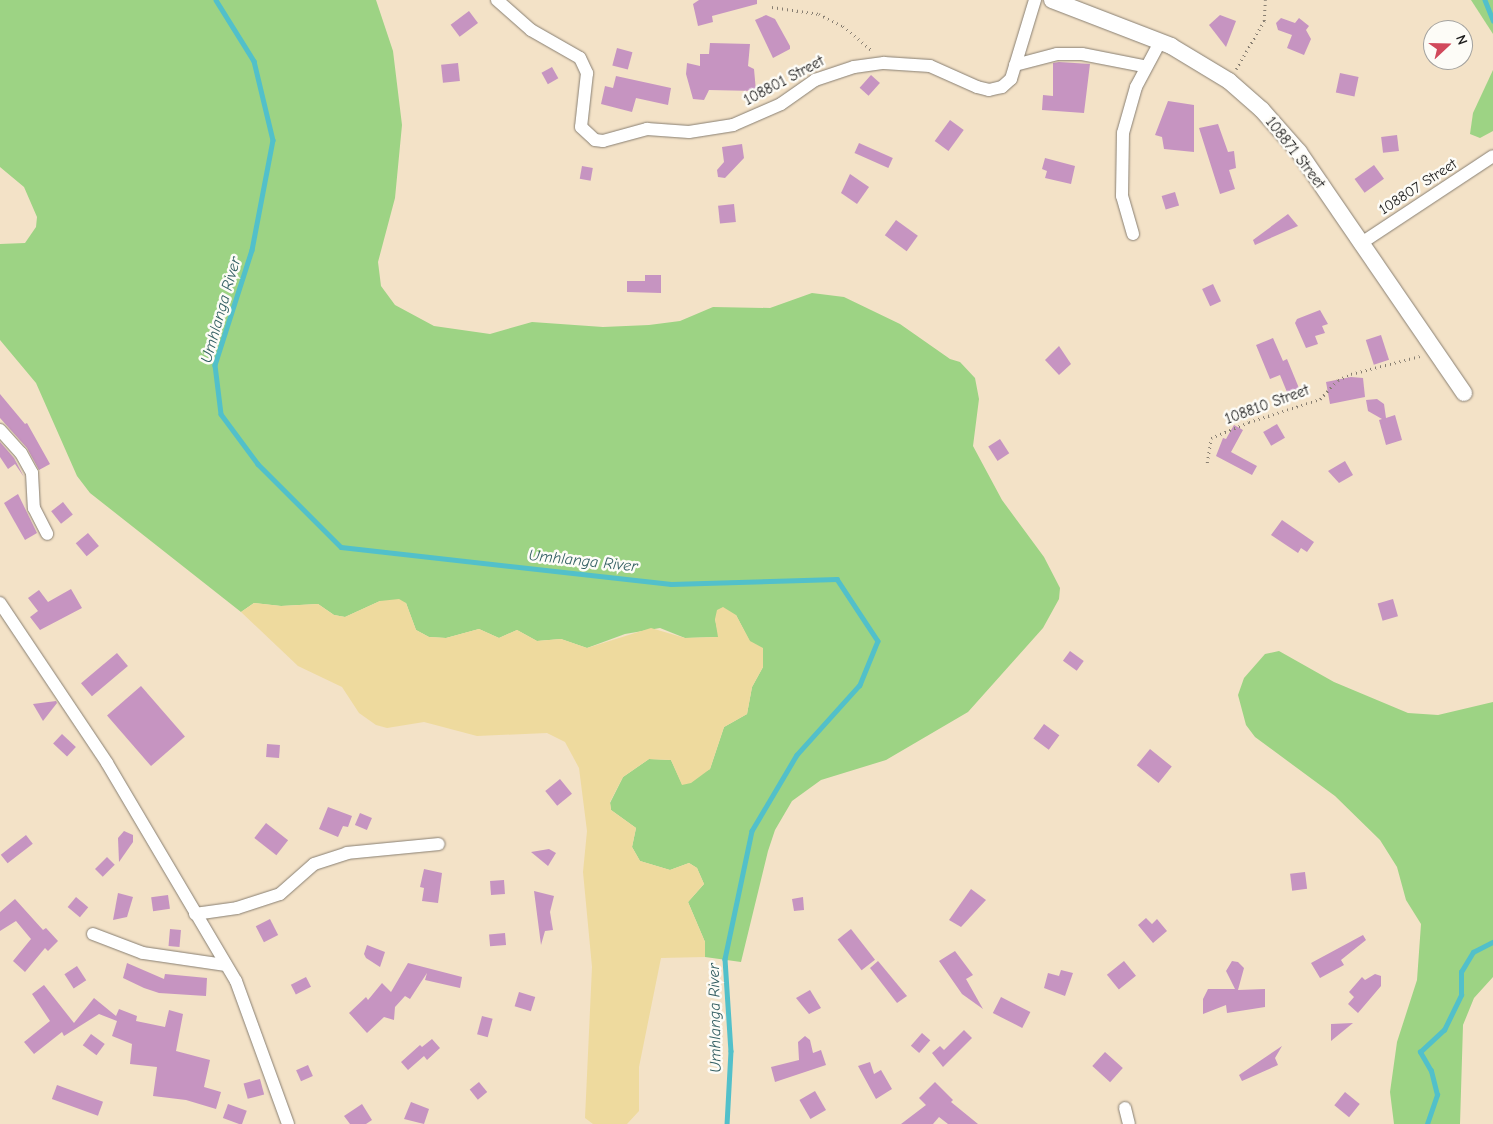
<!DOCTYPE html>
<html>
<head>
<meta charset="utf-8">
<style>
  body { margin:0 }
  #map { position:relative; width:1493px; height:1124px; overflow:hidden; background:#f3e2c7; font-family:"Comic Neue",sans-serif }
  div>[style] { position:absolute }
  .green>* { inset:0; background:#9dd384 }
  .sand>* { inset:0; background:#eeda9e }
  .stream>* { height:4.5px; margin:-2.25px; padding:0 2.25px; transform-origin:2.25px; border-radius:2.25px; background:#52c0ca }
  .building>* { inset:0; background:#c694c1; transform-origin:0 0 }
  .path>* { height:2.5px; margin-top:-1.25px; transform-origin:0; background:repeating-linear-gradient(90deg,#887f72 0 1px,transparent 0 5px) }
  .roads { filter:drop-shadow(0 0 1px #887f72) drop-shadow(0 0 1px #887f72) }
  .minor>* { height:12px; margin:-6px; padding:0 6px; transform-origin:6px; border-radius:6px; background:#fff }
  .tertiary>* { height:16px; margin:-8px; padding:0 8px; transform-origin:8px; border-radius:8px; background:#fff }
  span { translate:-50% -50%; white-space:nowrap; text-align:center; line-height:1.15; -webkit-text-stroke:5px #fdfcf7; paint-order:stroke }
  .street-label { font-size:15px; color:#1c1c1c }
  .water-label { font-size:16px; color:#325e62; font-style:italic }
  .north { position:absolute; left:1423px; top:20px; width:50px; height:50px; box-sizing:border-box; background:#fdfcf7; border:1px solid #a3a29f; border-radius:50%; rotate:69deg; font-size:14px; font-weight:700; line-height:20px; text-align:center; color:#1c1c1c }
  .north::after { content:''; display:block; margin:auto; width:18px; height:22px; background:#d1495b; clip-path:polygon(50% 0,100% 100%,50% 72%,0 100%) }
</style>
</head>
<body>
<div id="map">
  <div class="green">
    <i style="clip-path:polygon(0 0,376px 0,393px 51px,402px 125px,395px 198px,378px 262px,381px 286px,395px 305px,434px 326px,490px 334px,532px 322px,603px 327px,649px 325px,680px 321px,713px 307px,770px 308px,812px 293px,844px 297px,900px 324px,950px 359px,960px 362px,975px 378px,979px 399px,973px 446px,1002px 500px,1044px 557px,1060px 588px,1059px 599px,1043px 628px,968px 712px,886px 760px,821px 780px,792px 801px,775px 830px,768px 851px,741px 962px,705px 957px,705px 942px,688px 902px,704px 884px,697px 868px,689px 863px,670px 870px,640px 861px,632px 847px,636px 828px,611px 810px,610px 803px,623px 777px,649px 759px,671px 760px,682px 784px,710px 769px,724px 727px,747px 714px,752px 687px,763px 667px,736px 615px,715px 619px,719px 637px,685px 638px,660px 628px,625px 634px,587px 648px,561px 639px,537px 641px,517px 630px,499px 638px,479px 629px,446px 638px,429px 637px,416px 630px,406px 603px,380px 601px,345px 617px,334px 615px,318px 604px,281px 606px,254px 603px,241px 612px,90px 493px,77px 476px,36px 383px,0 340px,0 244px,25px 243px,36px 227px,37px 217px,24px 187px,0 167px)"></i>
    <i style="clip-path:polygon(1471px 0,1493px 0,1493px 34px)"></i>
    <i style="clip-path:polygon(1493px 70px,1493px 131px,1480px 138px,1470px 134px,1473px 113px)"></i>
    <i style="clip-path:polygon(1279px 651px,1334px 682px,1408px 713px,1438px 715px,1493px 702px,1493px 977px,1474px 998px,1463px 1025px,1460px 1124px,1394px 1124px,1390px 1092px,1397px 1042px,1417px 980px,1421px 924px,1406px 900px,1397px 867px,1380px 840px,1335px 796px,1255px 737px,1246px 725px,1238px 695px,1244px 678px,1265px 654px)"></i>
  </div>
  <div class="sand">
    <i style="clip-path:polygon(399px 599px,406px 603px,416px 630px,429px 637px,446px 638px,479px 629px,499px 638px,517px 630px,537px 641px,561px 639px,587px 648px,651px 628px,685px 638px,718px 637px,715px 619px,717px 610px,723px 607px,736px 615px,750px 641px,763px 648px,763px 667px,752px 687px,747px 714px,724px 727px,710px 769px,691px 783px,682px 785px,671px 760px,649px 759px,623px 777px,610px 802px,611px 810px,636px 828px,632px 847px,640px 861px,670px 870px,689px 863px,697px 868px,704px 884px,688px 902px,705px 942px,705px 957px,661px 958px,639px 1067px,639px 1111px,627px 1124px,593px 1124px,585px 1118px,592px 967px,583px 872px,587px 831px,579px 768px,565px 742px,547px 733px,477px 736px,424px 722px,387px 728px,376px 725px,359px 713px,342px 687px,298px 666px,241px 612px,254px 603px,281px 606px,318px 604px,334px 615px,345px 617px,380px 601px)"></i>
  </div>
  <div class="stream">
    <i style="left:216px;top:0;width:72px;rotate:58.1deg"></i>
    <i style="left:254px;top:61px;width:81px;rotate:76.5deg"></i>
    <i style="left:273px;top:140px;width:112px;rotate:100.8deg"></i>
    <i style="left:252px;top:250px;width:121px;rotate:107.8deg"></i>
    <i style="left:215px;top:365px;width:49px;rotate:83deg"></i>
    <i style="left:221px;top:414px;width:62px;rotate:53.5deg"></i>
    <i style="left:258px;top:464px;width:117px;rotate:45deg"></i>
    <i style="left:341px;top:547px;width:332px;rotate:6.4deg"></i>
    <i style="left:671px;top:584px;width:166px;rotate:-1.7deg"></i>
    <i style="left:837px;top:579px;width:74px;rotate:56.5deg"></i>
    <i style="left:878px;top:641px;width:48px;rotate:112.2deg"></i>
    <i style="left:860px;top:685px;width:94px;rotate:132deg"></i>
    <i style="left:797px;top:755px;width:88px;rotate:120.6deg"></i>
    <i style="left:752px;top:831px;width:131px;rotate:101.9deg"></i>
    <i style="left:725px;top:959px;width:92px;rotate:86.3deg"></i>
    <i style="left:731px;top:1051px;width:73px;rotate:93.1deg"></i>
    <i style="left:1485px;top:0;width:22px;rotate:68deg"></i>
    <i style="left:1427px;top:1124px;width:31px;rotate:-71deg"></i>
    <i style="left:1437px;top:1095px;width:25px;rotate:-104deg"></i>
    <i style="left:1431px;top:1071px;width:22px;rotate:-120deg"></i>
    <i style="left:1420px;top:1052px;width:33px;rotate:-43deg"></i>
    <i style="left:1444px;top:1030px;width:39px;rotate:-64deg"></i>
    <i style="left:1461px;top:995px;width:23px;rotate:-90deg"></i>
    <i style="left:1461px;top:972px;width:23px;rotate:-59deg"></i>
    <i style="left:1473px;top:952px;width:22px;rotate:-27deg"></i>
  </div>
  <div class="building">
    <i style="clip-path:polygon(699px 0,757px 0,757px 4px,712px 16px,713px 22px,698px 26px,693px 4px)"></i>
    <i style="left:469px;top:11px;width:15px;height:23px;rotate:53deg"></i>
    <i style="clip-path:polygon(766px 15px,775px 19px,790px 46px,790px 49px,773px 58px,755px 20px)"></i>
    <i style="clip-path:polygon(1220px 15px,1236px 21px,1226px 47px,1209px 25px)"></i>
    <i style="clip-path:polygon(1281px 18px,1295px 23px,1299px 18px,1309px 26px,1306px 30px,1311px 39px,1304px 55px,1287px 48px,1292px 35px,1278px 30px,1276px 23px)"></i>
    <i style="clip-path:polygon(710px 43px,750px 44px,748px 66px,754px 69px,756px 91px,709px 90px,704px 100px,693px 99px,686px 74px,687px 63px,700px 66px,700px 54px,709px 54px)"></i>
    <i style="left:617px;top:48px;width:16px;height:18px;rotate:15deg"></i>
    <i style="clip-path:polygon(1059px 62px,1090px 64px,1084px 113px,1042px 110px,1043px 95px,1053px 96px,1053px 63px)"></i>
    <i style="left:458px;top:63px;width:18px;height:17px;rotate:84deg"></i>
    <i style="left:552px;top:67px;width:13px;height:12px;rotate:61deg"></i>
    <i style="left:1340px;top:73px;width:19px;height:20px;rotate:12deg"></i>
    <i style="left:871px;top:75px;width:12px;height:17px;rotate:42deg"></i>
    <i style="clip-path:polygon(616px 76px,671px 88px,668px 105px,636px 98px,632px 112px,601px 104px,605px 86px,613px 88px)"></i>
    <i style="clip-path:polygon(1168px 101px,1194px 105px,1194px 152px,1164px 149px,1162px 137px,1155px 135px)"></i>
    <i style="left:950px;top:120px;width:17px;height:26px;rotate:36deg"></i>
    <i style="clip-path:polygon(1218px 124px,1228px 152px,1234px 151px,1236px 168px,1229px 170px,1235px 189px,1220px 194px,1199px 128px)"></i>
    <i style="left:1397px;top:135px;width:16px;height:16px;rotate:83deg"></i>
    <i style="left:859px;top:143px;width:37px;height:11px;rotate:24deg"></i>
    <i style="clip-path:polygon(742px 144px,744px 158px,725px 178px,718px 177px,717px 170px,724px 162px,722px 147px)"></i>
    <i style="clip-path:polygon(1045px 158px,1075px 166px,1071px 184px,1045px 178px,1047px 171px,1042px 169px)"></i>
    <i style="left:1374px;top:165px;width:17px;height:24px;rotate:54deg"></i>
    <i style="left:582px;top:166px;width:11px;height:13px;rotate:10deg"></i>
    <i style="clip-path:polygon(850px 174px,869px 187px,857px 204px,841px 193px)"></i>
    <i style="left:1175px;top:192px;width:14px;height:14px;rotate:73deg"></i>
    <i style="left:734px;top:204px;width:18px;height:16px;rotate:84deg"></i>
    <i style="clip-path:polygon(1288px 214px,1298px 226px,1255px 245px,1253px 240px)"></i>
    <i style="left:896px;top:220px;width:27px;height:19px;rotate:36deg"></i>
    <i style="clip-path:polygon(645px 275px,661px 275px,661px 293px,627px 292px,627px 281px,645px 281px)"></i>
    <i style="left:1213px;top:284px;width:19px;height:12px;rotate:65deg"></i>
    <i style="clip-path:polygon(1320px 310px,1328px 324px,1322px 326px,1325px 333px,1315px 336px,1318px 344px,1306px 348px,1295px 323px,1297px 319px)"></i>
    <i style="left:1381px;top:335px;width:26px;height:16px;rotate:72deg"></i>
    <i style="clip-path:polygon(1273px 338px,1283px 361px,1287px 359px,1301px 393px,1289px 397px,1280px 375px,1270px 379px,1256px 345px)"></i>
    <i style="clip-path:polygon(1059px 346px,1071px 364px,1059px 375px,1045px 360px)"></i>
    <i style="clip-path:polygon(1351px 377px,1363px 378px,1365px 397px,1330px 404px,1326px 382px)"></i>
    <i style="clip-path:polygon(0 394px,25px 424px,27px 423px,50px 464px,39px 470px,27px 448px,0 418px)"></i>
    <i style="clip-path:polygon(1377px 399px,1384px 404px,1386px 418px,1395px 415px,1402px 440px,1386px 445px,1379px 420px,1382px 419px,1368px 411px,1366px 400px)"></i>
    <i style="left:1277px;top:424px;width:16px;height:16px;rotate:60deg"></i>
    <i style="clip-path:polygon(1234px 425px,1243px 430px,1231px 452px,1257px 466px,1252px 475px,1216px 456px,1223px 438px,1226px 439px)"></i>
    <i style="left:1000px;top:439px;width:17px;height:14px;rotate:57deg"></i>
    <i style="clip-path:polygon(0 442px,14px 458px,24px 477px,15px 464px,8px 469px,0 457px)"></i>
    <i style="clip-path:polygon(1345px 461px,1353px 475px,1339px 483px,1328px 471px)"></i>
    <i style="clip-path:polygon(18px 494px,37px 533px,25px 540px,4px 503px)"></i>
    <i style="left:63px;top:502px;width:16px;height:15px;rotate:52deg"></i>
    <i style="clip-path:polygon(1282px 520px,1314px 542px,1307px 552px,1301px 548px,1298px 553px,1271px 535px)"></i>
    <i style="left:88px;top:533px;width:17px;height:16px;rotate:50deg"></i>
    <i style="clip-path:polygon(71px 589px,82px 608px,40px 630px,30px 617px,38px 611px,28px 598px,39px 590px,48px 602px)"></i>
    <i style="left:1393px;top:599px;width:18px;height:16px;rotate:74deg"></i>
    <i style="left:1070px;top:651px;width:17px;height:12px;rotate:36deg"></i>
    <i style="left:117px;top:653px;width:17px;height:47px;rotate:50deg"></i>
    <i style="left:141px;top:686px;width:67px;height:45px;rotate:49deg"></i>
    <i style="clip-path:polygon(56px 701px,57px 703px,43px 721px,33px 704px)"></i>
    <i style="left:1044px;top:724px;width:19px;height:18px;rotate:36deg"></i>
    <i style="left:62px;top:734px;width:19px;height:13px;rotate:43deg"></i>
    <i style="left:267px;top:744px;width:13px;height:13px;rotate:4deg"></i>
    <i style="left:1150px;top:749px;width:28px;height:21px;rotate:39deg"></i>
    <i style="left:560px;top:779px;width:19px;height:19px;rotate:51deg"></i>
    <i style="clip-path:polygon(328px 807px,352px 816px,348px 827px,343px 826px,338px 837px,319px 829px)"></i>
    <i style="left:360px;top:813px;width:13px;height:13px;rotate:23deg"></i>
    <i style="left:266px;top:823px;width:28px;height:19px;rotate:38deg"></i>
    <i style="clip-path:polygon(124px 831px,133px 835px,133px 842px,119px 862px,118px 838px)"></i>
    <i style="left:26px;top:835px;width:11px;height:32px;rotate:52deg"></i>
    <i style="clip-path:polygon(549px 849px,556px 853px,548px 866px,531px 852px)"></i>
    <i style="left:107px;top:857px;width:11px;height:17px;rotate:45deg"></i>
    <i style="clip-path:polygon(424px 869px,442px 873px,438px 903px,422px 901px,424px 888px,420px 887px)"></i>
    <i style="left:1305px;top:872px;width:17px;height:15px;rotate:83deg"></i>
    <i style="left:504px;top:880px;width:14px;height:14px;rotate:86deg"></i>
    <i style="clip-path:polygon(971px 889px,986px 900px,961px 927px,949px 920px)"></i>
    <i style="clip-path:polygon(534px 891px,554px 896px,550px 912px,553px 930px,545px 931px,541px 945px)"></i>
    <i style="clip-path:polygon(118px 893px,133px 897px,127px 917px,113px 920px)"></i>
    <i style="left:168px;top:895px;width:14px;height:17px;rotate:82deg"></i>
    <i style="left:76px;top:897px;width:16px;height:13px;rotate:40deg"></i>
    <i style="clip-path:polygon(803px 897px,804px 910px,794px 911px,792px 899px)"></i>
    <i style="clip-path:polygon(15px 899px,43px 930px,46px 928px,58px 941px,48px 951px,45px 948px,25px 972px,13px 961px,31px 939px,16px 921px,0 931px,0 912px)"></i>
    <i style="clip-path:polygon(1146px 918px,1152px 924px,1157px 919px,1167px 931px,1153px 943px,1138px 925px)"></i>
    <i style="left:270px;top:919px;width:18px;height:16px;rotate:63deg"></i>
    <i style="left:170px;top:929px;width:11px;height:17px;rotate:5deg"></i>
    <i style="left:851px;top:929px;width:39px;height:17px;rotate:52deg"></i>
    <i style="left:505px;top:933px;width:12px;height:16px;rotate:85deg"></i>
    <i style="clip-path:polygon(1363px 935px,1366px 940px,1341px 960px,1344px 965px,1320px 978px,1311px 963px)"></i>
    <i style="clip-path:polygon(367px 945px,385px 952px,380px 967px,366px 958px,364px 954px)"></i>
    <i style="clip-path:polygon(955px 951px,973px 975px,966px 979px,983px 1009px,962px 994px,939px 961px)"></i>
    <i style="clip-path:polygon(878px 961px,907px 996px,897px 1003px,870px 968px)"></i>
    <i style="left:1124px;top:961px;width:19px;height:22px;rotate:51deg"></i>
    <i style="clip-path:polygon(1232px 961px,1238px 962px,1244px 968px,1238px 990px,1265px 989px,1265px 1007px,1227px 1013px,1226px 1005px,1203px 1014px,1203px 999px,1208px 989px,1235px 989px,1226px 971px)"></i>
    <i style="clip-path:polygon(127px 963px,164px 979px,165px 974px,207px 978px,206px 996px,159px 993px,144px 988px,123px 978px)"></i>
    <i style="clip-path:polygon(408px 963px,462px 977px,460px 988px,425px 980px,427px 973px,410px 999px,405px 996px,395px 1007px,394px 1020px,384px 1017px,367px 1033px,349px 1013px,366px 997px,368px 1000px,382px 983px,391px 992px)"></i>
    <i style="left:77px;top:966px;width:17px;height:15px;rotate:57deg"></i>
    <i style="clip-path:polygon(1061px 970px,1073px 973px,1065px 996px,1044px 988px,1048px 973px,1059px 976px)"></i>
    <i style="clip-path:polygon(1375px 974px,1381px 976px,1381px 986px,1358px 1013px,1348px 1004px,1354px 997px,1349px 992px,1362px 977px,1365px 980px)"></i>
    <i style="left:306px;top:977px;width:11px;height:17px;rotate:63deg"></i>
    <i style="clip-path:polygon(44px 985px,74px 1023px,94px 998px,116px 1016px,119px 1009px,137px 1016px,136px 1021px,165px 1027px,169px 1010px,183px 1014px,176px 1051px,210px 1060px,204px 1087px,221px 1092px,216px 1109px,186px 1100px,153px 1096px,157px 1067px,130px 1064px,132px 1044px,112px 1036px,117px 1021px,99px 1014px,64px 1036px,62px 1032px,34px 1054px,24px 1042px,50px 1021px,32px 994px)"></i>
    <i style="clip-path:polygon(810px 990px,821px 1008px,809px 1014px,796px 998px)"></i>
    <i style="left:519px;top:992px;width:17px;height:15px;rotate:17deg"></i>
    <i style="left:1001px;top:997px;width:33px;height:18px;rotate:27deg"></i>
    <i style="left:482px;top:1016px;width:11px;height:19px;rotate:15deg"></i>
    <i style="clip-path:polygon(1353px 1023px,1331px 1041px,1331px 1024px)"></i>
    <i style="clip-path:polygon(964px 1030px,972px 1038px,943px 1067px,932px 1053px,940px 1046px,944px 1050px)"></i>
    <i style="left:922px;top:1033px;width:11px;height:17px;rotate:41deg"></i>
    <i style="left:91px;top:1034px;width:17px;height:14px;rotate:36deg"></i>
    <i style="clip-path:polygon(805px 1036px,810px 1040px,813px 1053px,821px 1050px,826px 1065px,775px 1082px,771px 1067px,799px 1060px,798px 1042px)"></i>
    <i style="clip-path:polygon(432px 1039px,440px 1048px,427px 1060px,424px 1056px,408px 1070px,401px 1062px,420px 1045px,422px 1047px)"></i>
    <i style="clip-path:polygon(1282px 1046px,1275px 1058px,1278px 1065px,1242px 1081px,1239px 1075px)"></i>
    <i style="left:1105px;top:1052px;width:24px;height:19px;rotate:42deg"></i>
    <i style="clip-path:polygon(870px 1062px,874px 1074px,881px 1070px,892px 1089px,876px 1099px,858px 1066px)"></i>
    <i style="left:308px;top:1065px;width:12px;height:13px;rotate:66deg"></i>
    <i style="left:260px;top:1079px;width:16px;height:17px;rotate:75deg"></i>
    <i style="left:479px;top:1082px;width:13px;height:12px;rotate:51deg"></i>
    <i style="clip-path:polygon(935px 1082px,953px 1100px,951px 1102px,978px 1124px,948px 1124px,939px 1117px,933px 1124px,901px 1124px,926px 1105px,919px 1098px)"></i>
    <i style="left:57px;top:1085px;width:49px;height:15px;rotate:20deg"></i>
    <i style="left:815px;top:1091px;width:22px;height:18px;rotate:60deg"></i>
    <i style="left:1345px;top:1092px;width:19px;height:17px;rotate:39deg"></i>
    <i style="clip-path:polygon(411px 1102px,429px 1109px,424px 1124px,404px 1119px)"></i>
    <i style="left:228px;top:1104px;width:20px;height:15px;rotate:20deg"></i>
    <i style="clip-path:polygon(362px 1104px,372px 1120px,366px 1124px,350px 1124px,344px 1116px)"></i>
  </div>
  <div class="path">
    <i style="left:772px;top:7px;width:48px;rotate:8.5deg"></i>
    <i style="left:819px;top:14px;width:27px;rotate:27deg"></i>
    <i style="left:843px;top:26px;width:39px;rotate:40deg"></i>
    <i style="left:1236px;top:69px;width:56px;rotate:-59.7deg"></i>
    <i style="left:1264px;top:21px;width:21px;rotate:-87deg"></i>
    <i style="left:1207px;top:463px;width:25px;rotate:-81deg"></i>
    <i style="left:1211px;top:438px;width:41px;rotate:-22.8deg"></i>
    <i style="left:1249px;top:422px;width:75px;rotate:-17.9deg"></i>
    <i style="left:1320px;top:399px;width:26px;rotate:-47deg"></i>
    <i style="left:1338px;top:380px;width:14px;rotate:-25deg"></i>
    <i style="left:1351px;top:374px;width:71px;rotate:-14.6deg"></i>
  </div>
  <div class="roads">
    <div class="minor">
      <i style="left:497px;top:0;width:45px;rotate:41.4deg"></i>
      <i style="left:531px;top:30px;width:56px;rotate:29.7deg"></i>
      <i style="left:580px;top:58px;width:17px;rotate:65deg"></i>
      <i style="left:587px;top:73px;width:54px;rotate:96.3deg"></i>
      <i style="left:581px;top:127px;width:19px;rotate:43deg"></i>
      <i style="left:595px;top:140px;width:8px;rotate:7deg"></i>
      <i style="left:603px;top:141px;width:46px;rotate:-15.3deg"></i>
      <i style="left:647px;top:129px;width:42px;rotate:4.1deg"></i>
      <i style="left:689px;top:132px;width:45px;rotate:-9deg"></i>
      <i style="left:733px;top:125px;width:52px;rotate:-23.6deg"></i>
      <i style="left:781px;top:104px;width:42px;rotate:-35.2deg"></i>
      <i style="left:815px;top:80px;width:41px;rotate:-18.4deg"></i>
      <i style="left:854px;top:67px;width:30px;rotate:-8deg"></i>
      <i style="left:884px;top:63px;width:46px;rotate:3.7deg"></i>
      <i style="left:930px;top:66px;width:51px;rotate:24.1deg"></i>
      <i style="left:977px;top:87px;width:12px;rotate:14deg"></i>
      <i style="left:989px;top:90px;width:13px;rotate:-13deg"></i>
      <i style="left:1002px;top:87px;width:12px;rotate:-42deg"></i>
      <i style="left:1011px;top:79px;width:83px;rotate:-73.1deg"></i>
      <i style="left:1015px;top:65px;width:43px;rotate:-14.7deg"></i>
      <i style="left:1057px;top:54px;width:25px"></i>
      <i style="left:1082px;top:54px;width:63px;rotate:11deg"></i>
      <i style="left:1133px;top:234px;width:40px;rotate:-106deg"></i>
      <i style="left:1122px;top:196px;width:63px;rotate:-89.1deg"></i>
      <i style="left:1123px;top:133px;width:48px;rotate:-74.2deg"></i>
      <i style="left:1136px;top:87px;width:51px;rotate:-61.9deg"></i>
      <i style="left:1360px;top:244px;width:159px;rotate:-33.5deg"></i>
      <i style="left:0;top:430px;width:31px;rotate:48deg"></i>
      <i style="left:21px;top:453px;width:23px;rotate:61deg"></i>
      <i style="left:32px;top:473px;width:35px;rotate:87deg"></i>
      <i style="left:34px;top:508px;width:29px;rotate:63deg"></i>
      <i style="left:0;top:603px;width:192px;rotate:56.2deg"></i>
      <i style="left:107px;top:763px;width:253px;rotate:59.4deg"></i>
      <i style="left:236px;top:981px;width:152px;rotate:70deg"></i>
      <i style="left:195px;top:914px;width:42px;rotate:-8.1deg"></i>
      <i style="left:237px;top:908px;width:45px;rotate:-18deg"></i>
      <i style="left:280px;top:894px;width:45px;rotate:-41.4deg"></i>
      <i style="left:314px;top:864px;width:35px;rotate:-18deg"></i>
      <i style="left:347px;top:853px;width:92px;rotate:-5.6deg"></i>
      <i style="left:93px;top:934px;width:53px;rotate:20.8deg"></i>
      <i style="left:143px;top:953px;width:83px;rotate:8.3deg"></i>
      <i style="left:1125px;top:1108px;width:16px;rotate:76deg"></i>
    </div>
    <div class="tertiary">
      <i style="left:1052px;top:0;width:128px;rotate:21.1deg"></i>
      <i style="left:1171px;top:46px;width:68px;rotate:31.1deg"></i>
      <i style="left:1229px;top:81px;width:44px;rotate:41.3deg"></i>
      <i style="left:1262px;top:110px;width:56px;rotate:48.6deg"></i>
      <i style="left:1299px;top:152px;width:292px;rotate:55.6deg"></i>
    </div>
  </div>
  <div class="street-label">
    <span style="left:784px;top:81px;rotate:-28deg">108801 Street</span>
    <span style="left:1295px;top:153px;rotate:52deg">108871 Street</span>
    <span style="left:1418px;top:187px;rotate:-33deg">108807 Street</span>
    <span style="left:1267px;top:405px;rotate:-20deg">108810 Street</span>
  </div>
  <div class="water-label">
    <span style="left:221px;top:310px;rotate:-74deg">Umhlanga River</span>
    <span style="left:583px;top:561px;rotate:6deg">Umhlanga River</span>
    <span style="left:715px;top:1018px;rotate:-91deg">Umhlanga River</span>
  </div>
  <div class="north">N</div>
</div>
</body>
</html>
